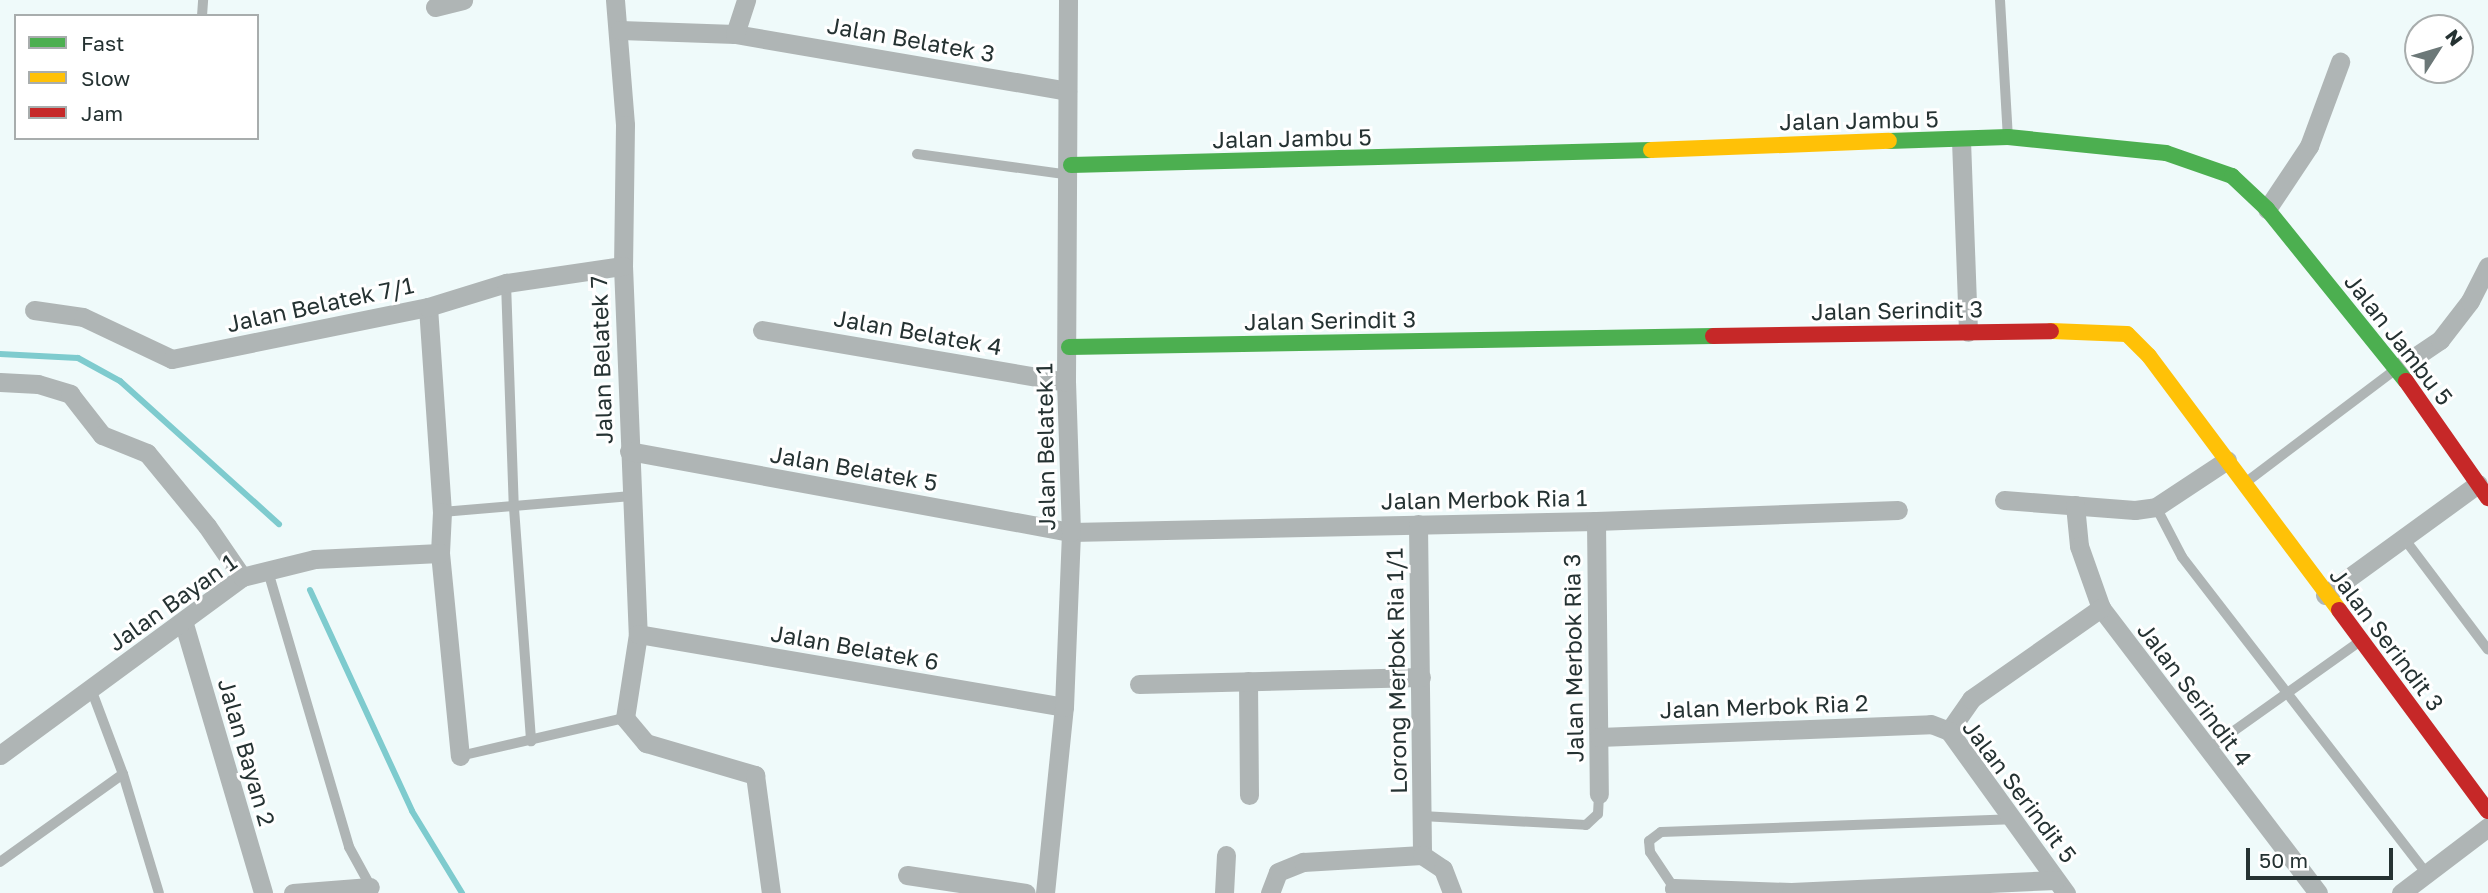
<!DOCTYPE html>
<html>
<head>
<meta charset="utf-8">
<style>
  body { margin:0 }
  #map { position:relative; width:2488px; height:893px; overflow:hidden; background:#effafa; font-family:"Golos Text",sans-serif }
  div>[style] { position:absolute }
  .stream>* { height:6px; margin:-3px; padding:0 3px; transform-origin:3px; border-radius:3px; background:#7ecbce }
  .lane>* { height:10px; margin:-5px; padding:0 5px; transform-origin:5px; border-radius:5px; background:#afb5b5 }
  .street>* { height:19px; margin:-9.5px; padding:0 9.5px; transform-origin:9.5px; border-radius:9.5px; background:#afb5b5 }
  .fast>* { height:16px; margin:-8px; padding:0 8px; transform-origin:8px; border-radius:8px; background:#4caf50 }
  .slow>* { height:16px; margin:-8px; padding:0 8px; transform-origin:8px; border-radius:8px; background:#ffc107 }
  .jam>* { height:16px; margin:-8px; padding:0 8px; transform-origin:8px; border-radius:8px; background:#c62828 }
  span { translate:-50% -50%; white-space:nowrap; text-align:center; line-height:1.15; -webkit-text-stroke:6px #fff; paint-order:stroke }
  .street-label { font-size:23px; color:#253232 }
  .legend { position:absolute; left:14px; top:14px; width:245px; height:126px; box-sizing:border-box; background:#fff; border:2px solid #a8adad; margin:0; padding:9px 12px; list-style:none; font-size:21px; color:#253232 }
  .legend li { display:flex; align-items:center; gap:14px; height:35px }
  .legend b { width:35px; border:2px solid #a8adad }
  .north { position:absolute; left:2404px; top:14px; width:70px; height:70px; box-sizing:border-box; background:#fff; border:2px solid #a8adad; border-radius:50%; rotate:53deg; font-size:19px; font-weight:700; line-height:28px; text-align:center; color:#253232 }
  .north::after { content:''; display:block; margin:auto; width:24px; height:32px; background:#6c7878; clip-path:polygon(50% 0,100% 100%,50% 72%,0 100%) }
  .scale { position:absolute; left:2246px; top:848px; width:147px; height:32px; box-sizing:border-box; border:4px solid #253232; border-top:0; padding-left:9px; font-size:21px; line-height:24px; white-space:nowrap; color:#253232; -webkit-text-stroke:5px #fff; paint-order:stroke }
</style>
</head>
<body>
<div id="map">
  <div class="stream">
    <i style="left:0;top:354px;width:78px;rotate:2.9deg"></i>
    <i style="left:78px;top:358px;width:48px;rotate:28.7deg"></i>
    <i style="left:120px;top:381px;width:214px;rotate:42deg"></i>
    <i style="left:310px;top:590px;width:243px;rotate:65.2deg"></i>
    <i style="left:412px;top:811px;width:96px;rotate:58.6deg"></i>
  </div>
  <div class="lane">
    <i style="left:2000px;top:0;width:137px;rotate:86.7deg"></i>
    <i style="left:202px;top:16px;width:16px;rotate:-86deg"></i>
    <i style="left:917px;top:154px;width:154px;rotate:7.8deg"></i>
    <i style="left:506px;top:283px;width:225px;rotate:88deg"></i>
    <i style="left:514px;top:508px;width:234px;rotate:85.8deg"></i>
    <i style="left:2245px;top:483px;width:188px;rotate:-37deg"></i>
    <i style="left:2156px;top:507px;width:56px;rotate:62.5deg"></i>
    <i style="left:2182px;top:557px;width:399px;rotate:52.3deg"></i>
    <i style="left:442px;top:512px;width:190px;rotate:-4.8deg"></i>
    <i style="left:2403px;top:537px;width:141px;rotate:53deg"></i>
    <i style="left:267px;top:568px;width:291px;rotate:73.6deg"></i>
    <i style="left:349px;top:847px;width:48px;rotate:61.3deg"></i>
    <i style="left:91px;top:689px;width:91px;rotate:69.4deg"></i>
    <i style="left:123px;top:774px;width:124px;rotate:73.2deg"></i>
    <i style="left:2207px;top:750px;width:186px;rotate:-35.4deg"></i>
    <i style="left:460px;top:756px;width:169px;rotate:-13deg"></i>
    <i style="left:1422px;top:816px;width:164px;rotate:3.1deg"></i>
    <i style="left:1586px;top:825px;width:16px;rotate:-43deg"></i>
    <i style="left:1598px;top:814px;width:20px;rotate:-87deg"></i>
    <i style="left:0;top:862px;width:151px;rotate:-35.6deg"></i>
    <i style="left:1674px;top:888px;width:43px;rotate:-123.7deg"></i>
    <i style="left:1650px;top:852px;width:11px;rotate:-95deg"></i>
    <i style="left:1649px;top:841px;width:15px;rotate:-37deg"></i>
    <i style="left:1661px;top:832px;width:350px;rotate:-2.1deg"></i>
  </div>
  <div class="street">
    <i style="left:615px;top:0;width:125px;rotate:85.4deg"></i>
    <i style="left:625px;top:125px;width:141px;rotate:90.8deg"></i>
    <i style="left:623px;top:266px;width:368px;rotate:87.7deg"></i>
    <i style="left:638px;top:634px;width:85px;rotate:98.8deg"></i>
    <i style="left:625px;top:718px;width:33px;rotate:50deg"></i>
    <i style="left:646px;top:743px;width:114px;rotate:16.4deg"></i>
    <i style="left:755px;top:775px;width:119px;rotate:82.3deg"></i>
    <i style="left:435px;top:7px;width:29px;rotate:-14deg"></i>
    <i style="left:620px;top:30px;width:115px;rotate:2deg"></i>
    <i style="left:735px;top:34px;width:337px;rotate:9.7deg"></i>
    <i style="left:735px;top:34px;width:36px;rotate:-72deg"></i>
    <i style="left:1961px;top:140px;width:192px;rotate:87.9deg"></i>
    <i style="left:2267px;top:209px;width:76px;rotate:-56.3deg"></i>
    <i style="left:2309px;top:146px;width:90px;rotate:-69.7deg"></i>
    <i style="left:428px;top:307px;width:205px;rotate:86.1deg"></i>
    <i style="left:442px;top:512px;width:41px;rotate:92.8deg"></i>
    <i style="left:440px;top:553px;width:204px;rotate:84.4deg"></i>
    <i style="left:34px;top:310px;width:49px;rotate:8.1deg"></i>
    <i style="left:83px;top:317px;width:98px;rotate:25.3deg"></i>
    <i style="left:172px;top:359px;width:261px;rotate:-11.5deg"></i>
    <i style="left:428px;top:307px;width:82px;rotate:-17.1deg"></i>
    <i style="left:506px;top:283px;width:118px;rotate:-8.3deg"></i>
    <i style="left:762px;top:330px;width:308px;rotate:9.7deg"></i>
    <i style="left:2397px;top:369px;width:52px;rotate:-34deg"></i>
    <i style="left:2440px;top:340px;width:49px;rotate:-52.4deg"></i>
    <i style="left:2470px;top:301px;width:39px;rotate:-63deg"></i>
    <i style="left:0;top:382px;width:38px;rotate:3deg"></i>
    <i style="left:38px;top:384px;width:34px;rotate:17deg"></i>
    <i style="left:70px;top:394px;width:52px;rotate:52deg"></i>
    <i style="left:102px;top:435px;width:48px;rotate:21.8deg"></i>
    <i style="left:147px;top:453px;width:94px;rotate:50.6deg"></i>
    <i style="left:207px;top:526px;width:62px;rotate:55.5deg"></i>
    <i style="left:629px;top:451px;width:449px;rotate:10.4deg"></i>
    <i style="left:1071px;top:532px;width:525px;rotate:-1.2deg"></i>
    <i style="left:1596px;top:521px;width:302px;rotate:-2.1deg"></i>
    <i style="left:2004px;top:500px;width:131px;rotate:4.4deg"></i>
    <i style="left:2135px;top:510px;width:21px;rotate:-8deg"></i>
    <i style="left:2156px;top:507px;width:85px;rotate:-33.5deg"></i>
    <i style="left:2075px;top:505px;width:41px;rotate:84.4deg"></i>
    <i style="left:2079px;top:546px;width:66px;rotate:70.5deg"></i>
    <i style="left:2101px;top:608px;width:358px;rotate:52.7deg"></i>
    <i style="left:1596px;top:521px;width:273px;rotate:89.4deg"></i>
    <i style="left:1418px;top:524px;width:331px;rotate:89.3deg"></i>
    <i style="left:2325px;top:595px;width:189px;rotate:-36deg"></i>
    <i style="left:184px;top:624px;width:280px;rotate:73.6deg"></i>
    <i style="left:638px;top:634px;width:432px;rotate:9.7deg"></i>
    <i style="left:1248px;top:681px;width:114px;rotate:89.5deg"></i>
    <i style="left:1139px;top:684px;width:282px;rotate:-1.4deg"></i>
    <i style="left:1949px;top:731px;width:39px;rotate:-55deg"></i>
    <i style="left:1971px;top:699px;width:159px;rotate:-35deg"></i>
    <i style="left:1599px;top:737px;width:332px;rotate:-2.2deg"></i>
    <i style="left:1931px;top:724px;width:19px;rotate:21deg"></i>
    <i style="left:1949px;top:731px;width:200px;rotate:54.2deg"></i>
    <i style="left:0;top:755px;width:300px;rotate:-36.3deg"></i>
    <i style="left:242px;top:577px;width:75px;rotate:-13.9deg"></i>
    <i style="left:315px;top:559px;width:125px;rotate:-2.7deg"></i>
    <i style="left:907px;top:875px;width:120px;rotate:8.6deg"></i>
    <i style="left:293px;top:893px;width:77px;rotate:-4.5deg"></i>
    <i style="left:1045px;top:893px;width:187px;rotate:-84.2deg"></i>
    <i style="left:1064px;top:707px;width:175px;rotate:-87.7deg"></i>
    <i style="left:1071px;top:532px;width:150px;rotate:-91.9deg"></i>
    <i style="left:1066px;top:382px;width:382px;rotate:-89.7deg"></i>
    <i style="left:1224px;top:893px;width:38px;rotate:-87deg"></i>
    <i style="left:1270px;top:893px;width:22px;rotate:-69deg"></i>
    <i style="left:1278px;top:872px;width:27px;rotate:-22deg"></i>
    <i style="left:1303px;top:862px;width:119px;rotate:-3.4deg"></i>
    <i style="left:1422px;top:855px;width:25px;rotate:34deg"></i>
    <i style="left:1443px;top:869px;width:26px;rotate:69deg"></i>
    <i style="left:1678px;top:893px;width:6px;rotate:-129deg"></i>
    <i style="left:1674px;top:888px;width:117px;rotate:2deg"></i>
    <i style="left:1791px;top:892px;width:265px;rotate:-2.6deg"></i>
    <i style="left:2401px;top:893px;width:109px;rotate:-37.2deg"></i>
  </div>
  <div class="fast">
    <i style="left:1889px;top:141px;width:119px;rotate:-1.9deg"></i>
    <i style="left:2008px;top:137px;width:159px;rotate:5.8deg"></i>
    <i style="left:2166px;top:153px;width:70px;rotate:19.2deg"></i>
    <i style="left:2232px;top:176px;width:48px;rotate:43.3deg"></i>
    <i style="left:2267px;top:209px;width:221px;rotate:51.1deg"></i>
    <i style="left:1071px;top:165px;width:580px;rotate:-1.48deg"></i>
    <i style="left:1069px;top:347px;width:644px;rotate:-0.98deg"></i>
  </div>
  <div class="slow">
    <i style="left:1651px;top:150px;width:238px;rotate:-2.2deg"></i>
    <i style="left:2051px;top:331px;width:76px;rotate:2.3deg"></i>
    <i style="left:2127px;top:334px;width:31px;rotate:45deg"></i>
    <i style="left:2149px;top:356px;width:317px;rotate:53.2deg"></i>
  </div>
  <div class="jam">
    <i style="left:1713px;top:336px;width:338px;rotate:-0.8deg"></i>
    <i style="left:2406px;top:381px;width:143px;rotate:55deg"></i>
    <i style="left:2339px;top:610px;width:250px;rotate:53.5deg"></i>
  </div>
  <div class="street-label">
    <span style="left:911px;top:39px;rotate:10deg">Jalan Belatek 3</span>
    <span style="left:1859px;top:120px;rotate:-1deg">Jalan Jambu 5</span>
    <span style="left:1292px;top:138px;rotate:-1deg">Jalan Jambu 5</span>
    <span style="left:320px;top:304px;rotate:-12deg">Jalan Belatek 7/1</span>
    <span style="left:1897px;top:310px;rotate:-1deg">Jalan Serindit 3</span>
    <span style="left:1330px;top:320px;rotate:-1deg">Jalan Serindit 3</span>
    <span style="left:918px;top:332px;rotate:10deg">Jalan Belatek 4</span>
    <span style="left:2399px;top:339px;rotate:52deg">Jalan Jambu 5</span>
    <span style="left:601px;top:360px;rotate:-92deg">Jalan Belatek 7</span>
    <span style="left:1045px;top:447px;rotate:-91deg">Jalan Belatek 1</span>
    <span style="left:854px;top:468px;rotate:10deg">Jalan Belatek 5</span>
    <span style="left:1484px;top:499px;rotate:-1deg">Jalan Merbok Ria 1</span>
    <span style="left:172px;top:602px;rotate:-35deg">Jalan Bayan 1</span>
    <span style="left:2387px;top:639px;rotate:53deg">Jalan Serindit 3</span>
    <span style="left:855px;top:647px;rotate:10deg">Jalan Belatek 6</span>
    <span style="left:1573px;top:658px;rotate:-91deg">Jalan Merbok Ria 3</span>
    <span style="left:1396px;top:671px;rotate:-91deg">Lorong Merbok Ria 1/1</span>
    <span style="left:2195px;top:694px;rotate:53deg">Jalan Serindit 4</span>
    <span style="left:1764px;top:706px;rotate:-2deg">Jalan Merbok Ria 2</span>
    <span style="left:247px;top:752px;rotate:74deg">Jalan Bayan 2</span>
    <span style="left:2020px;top:791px;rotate:53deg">Jalan Serindit 5</span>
  </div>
  <ul class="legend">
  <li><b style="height:9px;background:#4caf50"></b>Fast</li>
  <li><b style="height:9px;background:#ffc107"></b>Slow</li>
  <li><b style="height:9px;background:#c62828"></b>Jam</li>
  </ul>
  <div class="north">N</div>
  <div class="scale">50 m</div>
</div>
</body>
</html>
